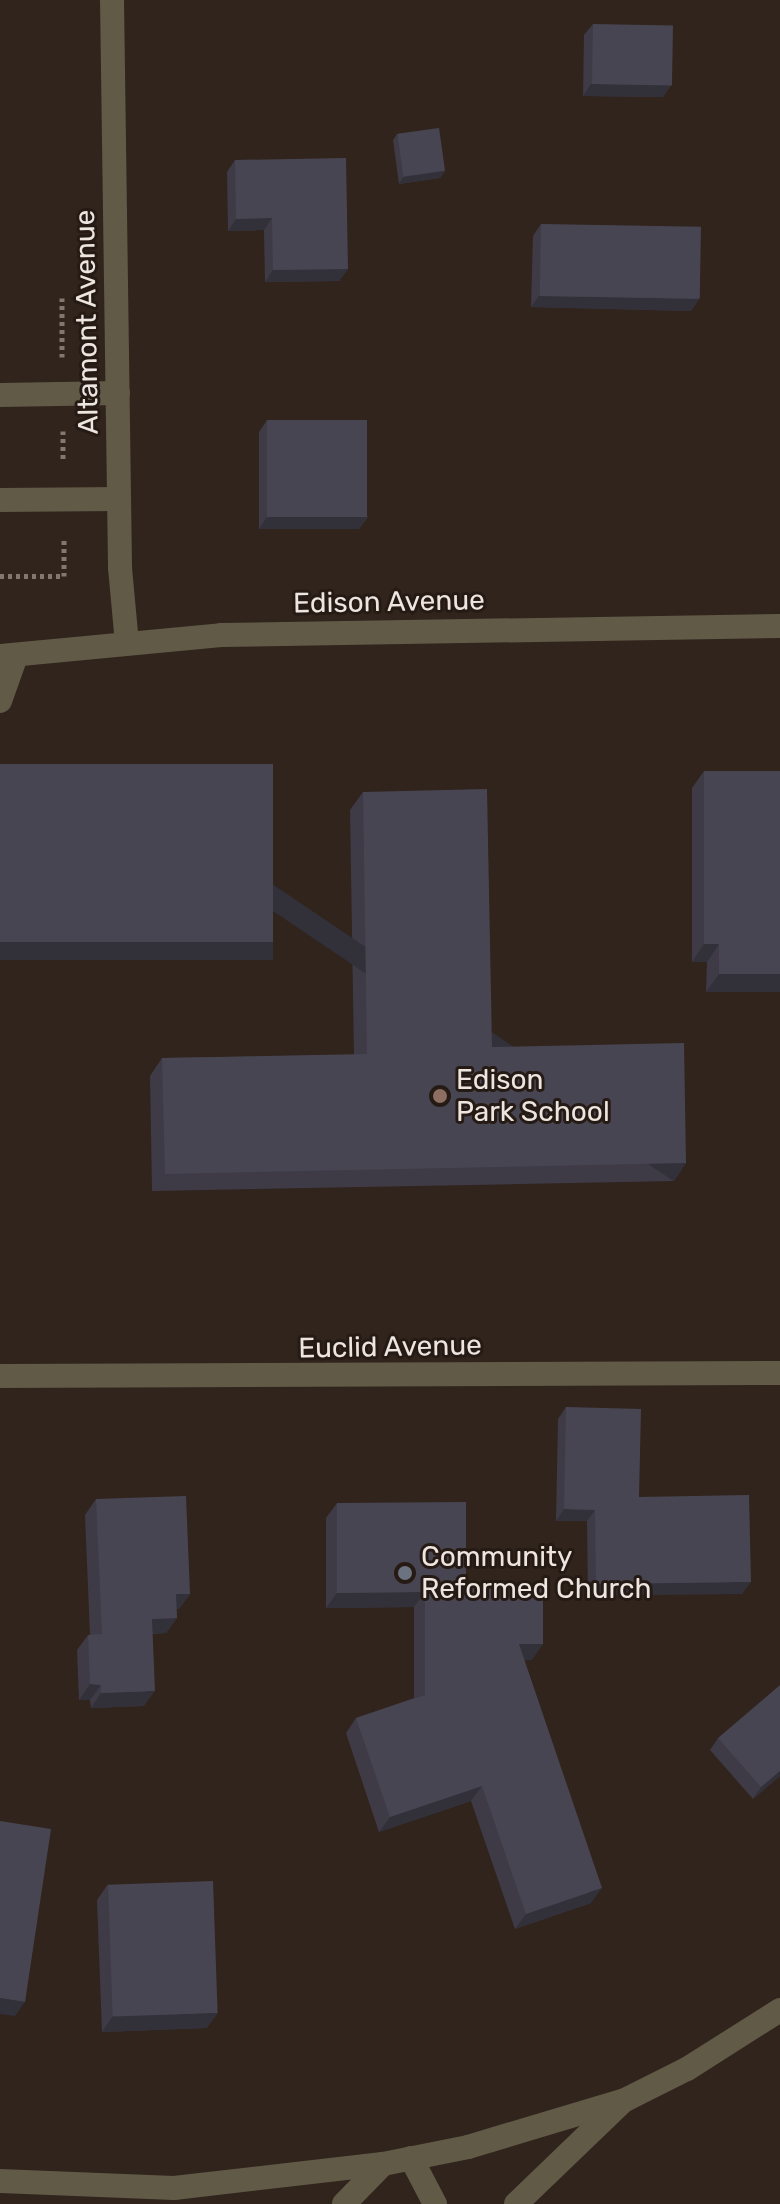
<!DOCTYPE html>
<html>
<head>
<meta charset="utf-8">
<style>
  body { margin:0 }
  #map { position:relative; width:780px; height:2204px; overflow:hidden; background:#30241d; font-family:Rubik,sans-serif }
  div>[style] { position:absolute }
  .path>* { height:5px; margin-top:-2.5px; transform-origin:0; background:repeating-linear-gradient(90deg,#827771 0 4px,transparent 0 8px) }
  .minor>* { height:24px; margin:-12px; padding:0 12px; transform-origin:12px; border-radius:12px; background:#605a46 }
  .wall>* { inset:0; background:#3e3b47 }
  .shaded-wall>* { inset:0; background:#323039; transform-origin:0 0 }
  .building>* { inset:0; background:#484552; transform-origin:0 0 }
  .dots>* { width:22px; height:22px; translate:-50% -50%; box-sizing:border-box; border:4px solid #261b14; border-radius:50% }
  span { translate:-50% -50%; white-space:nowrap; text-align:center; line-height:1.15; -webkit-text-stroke:6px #261b14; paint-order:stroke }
  .street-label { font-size:28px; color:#ede5e0 }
  .poi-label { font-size:28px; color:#ede5e0 }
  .left { translate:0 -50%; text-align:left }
</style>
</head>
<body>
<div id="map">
  <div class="path">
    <i style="left:62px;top:298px;width:59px;rotate:90deg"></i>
    <i style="left:63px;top:431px;width:30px;rotate:90deg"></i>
    <i style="left:0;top:576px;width:64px"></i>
    <i style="left:64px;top:576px;width:37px;rotate:-90deg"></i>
  </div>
  <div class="minor">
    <i style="left:112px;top:0;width:568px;rotate:89.19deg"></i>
    <i style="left:120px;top:568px;width:75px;rotate:84.7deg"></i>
    <i style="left:0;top:395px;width:118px;rotate:-1deg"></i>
    <i style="left:0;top:500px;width:119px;rotate:-0.5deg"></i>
    <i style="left:0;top:656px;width:222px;rotate:-5.4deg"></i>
    <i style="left:221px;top:635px;width:559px;rotate:-0.92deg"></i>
    <i style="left:0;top:701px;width:48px;rotate:-70.4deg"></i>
    <i style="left:0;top:1376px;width:780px;rotate:-0.22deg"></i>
    <i style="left:411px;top:2158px;width:52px;rotate:62.4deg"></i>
    <i style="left:0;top:2181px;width:174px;rotate:2.3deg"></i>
    <i style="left:174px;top:2188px;width:210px;rotate:-6.6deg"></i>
    <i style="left:383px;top:2164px;width:87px;rotate:-11.3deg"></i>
    <i style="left:468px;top:2147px;width:164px;rotate:-16.7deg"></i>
    <i style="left:625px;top:2100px;width:69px;rotate:-26.6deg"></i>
    <i style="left:687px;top:2069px;width:110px;rotate:-32.4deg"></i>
    <i style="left:344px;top:2204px;width:56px;rotate:-45.7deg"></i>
    <i style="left:516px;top:2204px;width:146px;rotate:-43.9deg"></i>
  </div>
  <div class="wall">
    <i style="clip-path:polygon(593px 24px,671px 85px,663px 97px,583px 96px,584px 35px)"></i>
    <i style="clip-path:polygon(397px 134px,445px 171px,440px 178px,399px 184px,393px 140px)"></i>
    <i style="clip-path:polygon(235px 160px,348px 269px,339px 281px,265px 282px,264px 230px,228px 231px,227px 172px)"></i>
    <i style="clip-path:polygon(541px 224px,699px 299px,691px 311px,531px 307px,533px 236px)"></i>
    <i style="clip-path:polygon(267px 420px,368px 517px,359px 529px,259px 529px,259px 432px)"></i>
    <i style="clip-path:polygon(704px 771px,780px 771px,780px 992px,706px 992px,707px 962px,692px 962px,692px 788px)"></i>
    <i style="clip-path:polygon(363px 792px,492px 1047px,686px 1163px,674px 1181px,152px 1191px,150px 1076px,162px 1058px,354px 1055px,350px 810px)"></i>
    <i style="clip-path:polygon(566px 1407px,639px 1497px,742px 1594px,588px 1595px,587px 1521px,556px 1521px,558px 1419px)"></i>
    <i style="clip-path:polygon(96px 1499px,190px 1594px,179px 1609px,176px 1609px,177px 1618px,166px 1633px,152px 1634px,144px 1706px,91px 1708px,90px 1700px,79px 1700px,77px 1650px,88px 1635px,90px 1635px,85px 1515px)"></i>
    <i style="clip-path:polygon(337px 1503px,466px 1586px,532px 1660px,524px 1660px,591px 1903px,515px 1929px,471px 1801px,379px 1832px,346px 1733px,356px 1718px,414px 1698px,414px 1607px,326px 1608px,326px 1518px)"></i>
    <i style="clip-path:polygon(718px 1738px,780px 1776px,753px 1799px,710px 1750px)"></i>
    <i style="clip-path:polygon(108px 1884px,207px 2028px,102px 2032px,97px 1900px)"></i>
  </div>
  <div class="shaded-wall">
    <i style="clip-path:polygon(591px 84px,671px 85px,663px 97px,583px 96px)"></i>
    <i style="clip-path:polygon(445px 171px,440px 178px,399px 184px,403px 177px)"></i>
    <i style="clip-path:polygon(272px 218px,264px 230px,228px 231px,236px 219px)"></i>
    <i style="clip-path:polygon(348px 269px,339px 281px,265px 282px,273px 270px)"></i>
    <i style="clip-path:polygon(539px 296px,699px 299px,691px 311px,531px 307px)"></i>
    <i style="clip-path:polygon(267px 517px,368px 517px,359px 529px,259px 529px)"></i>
    <i style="left:0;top:942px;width:273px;height:18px"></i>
    <i style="clip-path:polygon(704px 944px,719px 944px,707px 962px,692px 962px)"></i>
    <i style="clip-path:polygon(719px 974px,780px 974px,780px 992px,706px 992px)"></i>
    <i style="left:686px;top:1163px;width:22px;height:521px;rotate:124deg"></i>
    <i style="clip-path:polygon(564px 1509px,595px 1510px,587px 1521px,556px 1521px)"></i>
    <i style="clip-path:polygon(751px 1582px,742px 1594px,588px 1595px,596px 1584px)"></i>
    <i style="clip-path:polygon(425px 1592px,414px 1607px,326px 1608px,337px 1593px)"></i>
    <i style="clip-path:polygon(176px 1594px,190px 1594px,179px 1609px,165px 1610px)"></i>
    <i style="clip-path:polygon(177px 1618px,166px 1633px,141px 1634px,152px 1619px)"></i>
    <i style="clip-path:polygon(519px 1644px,543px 1644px,532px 1660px,508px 1660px)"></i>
    <i style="clip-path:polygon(90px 1684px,101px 1685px,90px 1700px,79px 1700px)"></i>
    <i style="clip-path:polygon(155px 1691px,144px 1706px,91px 1708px,101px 1693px)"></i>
    <i style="clip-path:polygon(780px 1771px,780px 1776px,753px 1799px,761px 1787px)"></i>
    <i style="clip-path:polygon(482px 1786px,471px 1801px,379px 1832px,390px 1817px)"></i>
    <i style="clip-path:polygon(602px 1888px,591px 1903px,515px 1929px,526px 1914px)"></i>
    <i style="clip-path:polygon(0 1998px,25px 2002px,15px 2016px,0 2014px)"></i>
    <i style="clip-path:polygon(218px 2013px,207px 2028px,102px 2032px,113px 2016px)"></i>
  </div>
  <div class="building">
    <i style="left:593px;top:24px;width:80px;height:60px;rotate:1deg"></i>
    <i style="left:439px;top:128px;width:43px;height:42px;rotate:82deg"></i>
    <i style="clip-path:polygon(346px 158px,348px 269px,273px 270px,272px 218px,236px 219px,235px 160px)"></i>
    <i style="left:541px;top:224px;width:160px;height:72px;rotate:1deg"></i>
    <i style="left:267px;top:420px;width:100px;height:97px"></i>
    <i style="left:0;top:764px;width:273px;height:178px"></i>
    <i style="clip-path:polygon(704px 771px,780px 771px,780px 974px,719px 974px,719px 944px,704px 944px)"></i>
    <i style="clip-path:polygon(487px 789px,492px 1047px,684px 1043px,686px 1163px,165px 1174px,162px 1058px,367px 1054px,363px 792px)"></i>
    <i style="clip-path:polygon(566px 1407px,641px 1409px,639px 1497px,749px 1495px,751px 1582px,596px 1584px,595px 1510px,564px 1509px)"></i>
    <i style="clip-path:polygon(186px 1496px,190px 1594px,176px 1594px,177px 1618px,152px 1619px,155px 1691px,101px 1693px,101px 1685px,90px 1684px,88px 1635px,102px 1634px,96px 1499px)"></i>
    <i style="clip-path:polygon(466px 1502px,466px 1586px,543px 1585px,543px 1644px,519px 1644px,602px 1888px,526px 1914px,482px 1786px,390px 1817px,356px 1718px,425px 1695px,425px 1592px,337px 1593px,337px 1503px)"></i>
    <i style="clip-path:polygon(780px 1685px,780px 1771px,761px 1787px,718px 1738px)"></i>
    <i style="clip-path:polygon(0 1821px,51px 1829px,25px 2002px,0 1998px)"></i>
    <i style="left:213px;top:1881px;width:132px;height:105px;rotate:88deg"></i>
  </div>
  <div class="dots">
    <i style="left:440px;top:1096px;background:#8d6e63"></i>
    <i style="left:405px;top:1573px;background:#6b7280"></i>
  </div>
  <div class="street-label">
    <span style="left:87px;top:322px;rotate:-91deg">Altamont Avenue</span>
    <span style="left:389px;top:602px;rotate:-1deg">Edison Avenue</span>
    <span style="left:390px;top:1347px;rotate:-1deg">Euclid Avenue</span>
  </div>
  <div class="poi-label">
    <span class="left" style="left:456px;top:1096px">Edison<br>Park School</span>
    <span class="left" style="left:421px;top:1573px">Community<br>Reformed Church</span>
  </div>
</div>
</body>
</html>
